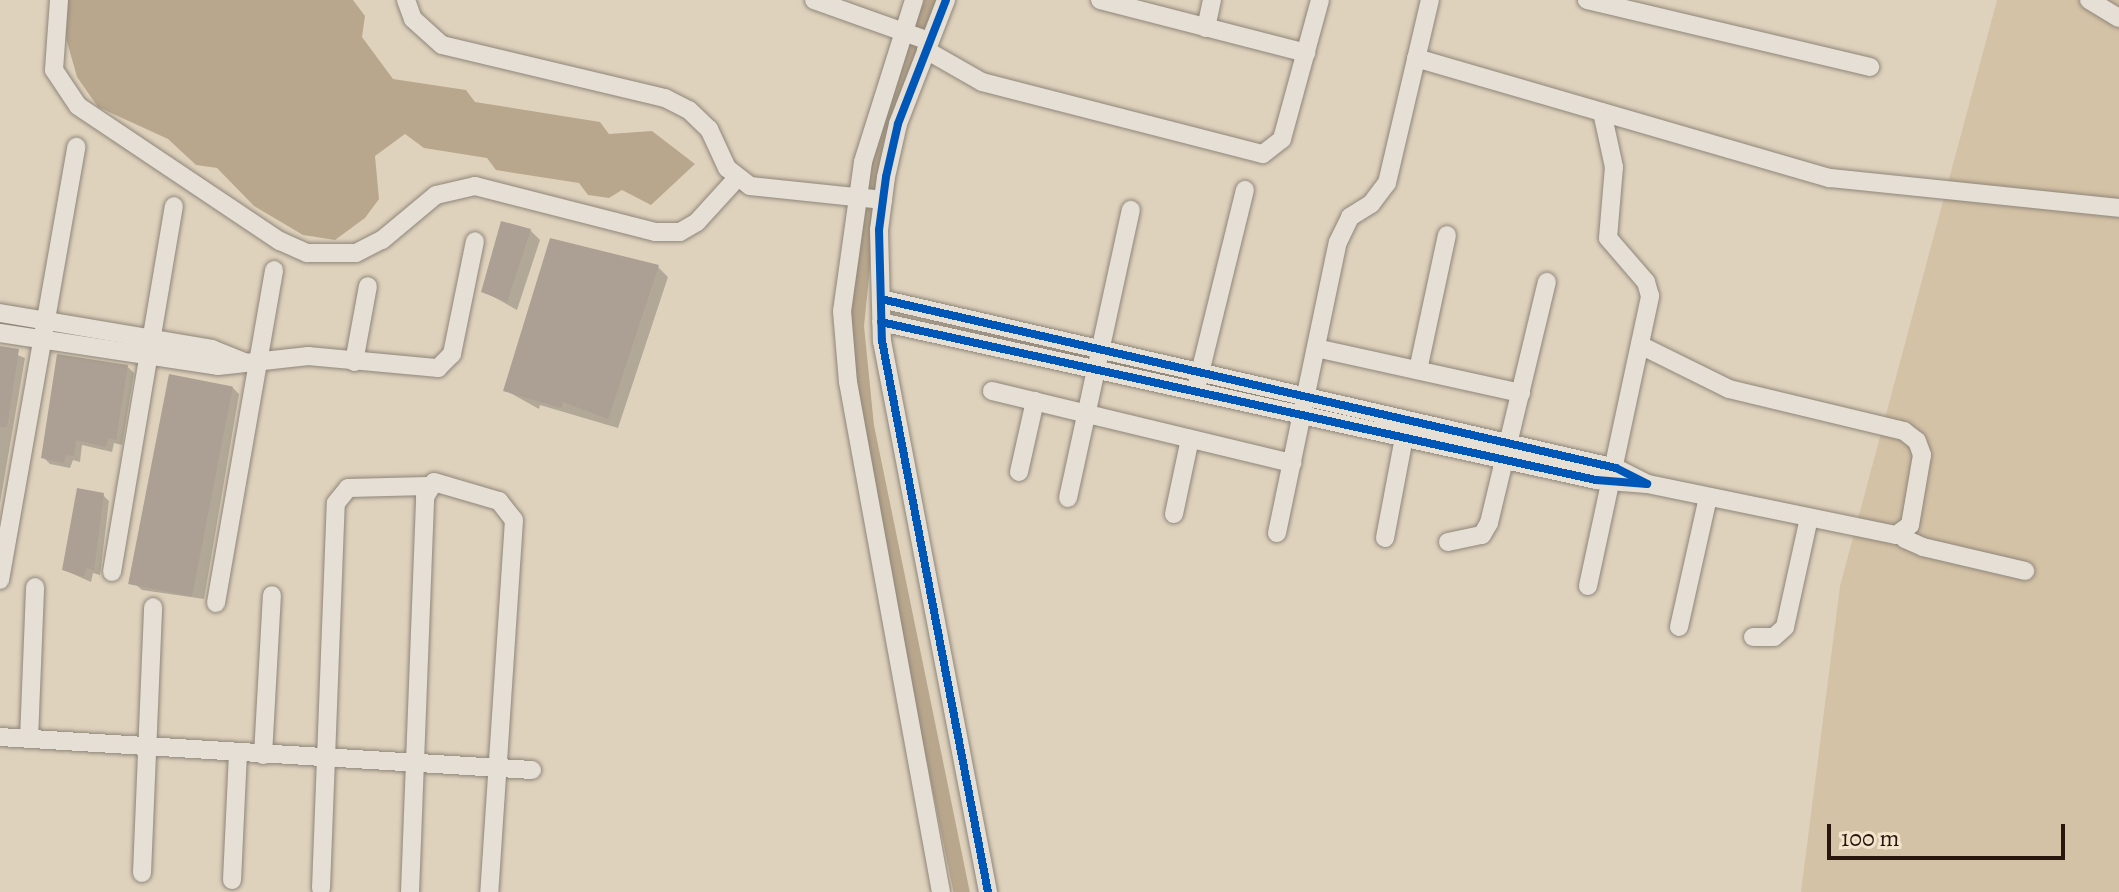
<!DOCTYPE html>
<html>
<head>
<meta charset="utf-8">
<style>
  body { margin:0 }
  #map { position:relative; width:2119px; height:892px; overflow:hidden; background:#dfd2bd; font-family:Alegreya,serif }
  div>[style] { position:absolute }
  .green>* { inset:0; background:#d4c2a6 }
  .water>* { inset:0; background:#b9a78d }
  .shadow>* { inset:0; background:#0003 }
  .canal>* { height:16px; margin:-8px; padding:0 8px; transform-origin:8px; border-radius:8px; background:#b9a78d }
  .building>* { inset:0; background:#aba093; transform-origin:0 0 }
  .roads { filter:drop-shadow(0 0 2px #8f8679) drop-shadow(0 0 2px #8f8679) }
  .minor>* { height:18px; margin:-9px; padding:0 9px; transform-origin:9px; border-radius:9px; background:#e5dfd5 }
  .cycleway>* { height:8px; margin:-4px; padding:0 4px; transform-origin:4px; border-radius:4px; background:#0057b8 }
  span { translate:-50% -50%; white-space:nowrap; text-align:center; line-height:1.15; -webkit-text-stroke:6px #f3e4cc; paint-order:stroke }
  .scale { position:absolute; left:1827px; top:824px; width:238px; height:36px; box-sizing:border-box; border:4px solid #28150d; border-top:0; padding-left:10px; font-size:24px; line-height:28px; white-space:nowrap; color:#28150d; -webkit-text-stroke:6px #f3e4cc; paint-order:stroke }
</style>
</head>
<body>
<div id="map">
  <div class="green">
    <i style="clip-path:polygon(1997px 0,2119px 0,2119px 892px,1801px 892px,1840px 586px)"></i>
  </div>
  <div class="water">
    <i style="clip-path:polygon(68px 0,353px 0,365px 16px,362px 37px,393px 79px,466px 90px,475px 102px,600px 122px,609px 134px,652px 131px,695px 164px,651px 205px,622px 190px,609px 198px,588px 195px,579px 183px,496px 170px,487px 158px,424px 148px,405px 134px,375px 156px,379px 199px,365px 218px,335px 240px,303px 235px,254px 206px,217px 168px,196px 165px,168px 139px,98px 107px,77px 77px,66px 38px)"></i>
  </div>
  <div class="shadow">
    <i style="clip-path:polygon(530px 230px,540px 240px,517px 310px,483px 291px)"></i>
    <i style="clip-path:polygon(658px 267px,668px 277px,618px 428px,540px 405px,539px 409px,505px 390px)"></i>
    <i style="clip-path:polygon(0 348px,25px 358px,0 503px)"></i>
    <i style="clip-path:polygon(127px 366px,134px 373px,122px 445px,114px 443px,112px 452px,82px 445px,80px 462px,73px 460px,70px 468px,50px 464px,43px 457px)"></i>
    <i style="clip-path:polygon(232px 387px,239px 394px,204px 599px,142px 590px,135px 584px)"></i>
    <i style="clip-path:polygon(103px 495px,109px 501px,100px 575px,93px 573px,91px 582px,64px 570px)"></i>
  </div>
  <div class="canal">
    <i style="left:933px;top:0;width:102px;rotate:111.8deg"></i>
    <i style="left:895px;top:95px;width:94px;rotate:105.4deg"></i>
    <i style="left:870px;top:186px;width:141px;rotate:95.7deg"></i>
    <i style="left:856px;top:326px;width:100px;rotate:84.3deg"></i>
    <i style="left:866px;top:426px;width:476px;rotate:78.4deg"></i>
  </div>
  <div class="building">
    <i style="clip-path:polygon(501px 221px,531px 229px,507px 302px,481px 292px)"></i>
    <i style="clip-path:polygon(550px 238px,659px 265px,608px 419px,563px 402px,561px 408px,503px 391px)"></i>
    <i style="clip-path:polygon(0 346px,19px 349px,7px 427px,0 427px)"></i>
    <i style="clip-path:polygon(57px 354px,128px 365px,116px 440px,108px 438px,106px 447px,76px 440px,74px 456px,66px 455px,64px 463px,41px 458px)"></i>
    <i style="left:169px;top:374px;width:65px;height:214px;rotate:11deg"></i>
    <i style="clip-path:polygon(77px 488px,104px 493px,94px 570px,87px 568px,84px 577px,62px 570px)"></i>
  </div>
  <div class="roads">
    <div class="minor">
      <i style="left:59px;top:0;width:70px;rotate:94.1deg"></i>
      <i style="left:54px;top:70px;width:43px;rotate:56.3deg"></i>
      <i style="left:78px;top:106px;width:243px;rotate:33.8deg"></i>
      <i style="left:280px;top:241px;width:30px;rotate:24deg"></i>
      <i style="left:307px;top:253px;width:49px"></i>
      <i style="left:356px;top:253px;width:29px;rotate:-27deg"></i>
      <i style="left:382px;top:240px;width:70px;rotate:-39.8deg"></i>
      <i style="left:436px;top:195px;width:40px;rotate:-13deg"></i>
      <i style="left:475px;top:186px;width:186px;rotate:14.3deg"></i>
      <i style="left:655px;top:232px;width:25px"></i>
      <i style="left:680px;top:232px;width:20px;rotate:-30deg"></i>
      <i style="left:697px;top:222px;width:59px;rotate:-47.7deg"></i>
      <i style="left:406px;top:0;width:20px;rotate:70deg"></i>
      <i style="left:413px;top:19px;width:39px;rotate:42deg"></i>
      <i style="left:442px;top:45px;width:229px;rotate:13.4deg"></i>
      <i style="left:665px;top:98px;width:27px;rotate:27deg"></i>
      <i style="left:689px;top:110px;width:28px;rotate:44deg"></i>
      <i style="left:709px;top:129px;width:43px;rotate:65.2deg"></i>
      <i style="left:727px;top:168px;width:29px;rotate:38deg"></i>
      <i style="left:750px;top:186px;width:134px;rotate:6deg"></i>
      <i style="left:814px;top:0;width:122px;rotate:19.6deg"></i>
      <i style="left:914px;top:0;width:170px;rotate:107.5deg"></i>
      <i style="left:863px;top:162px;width:150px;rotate:98deg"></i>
      <i style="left:842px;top:311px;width:71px;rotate:85.2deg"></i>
      <i style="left:848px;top:382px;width:518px;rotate:79.67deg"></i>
      <i style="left:946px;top:0;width:133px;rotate:111.2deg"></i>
      <i style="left:898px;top:124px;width:54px;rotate:102.8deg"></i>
      <i style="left:886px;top:177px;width:53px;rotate:97.5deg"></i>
      <i style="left:879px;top:230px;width:111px;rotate:88.5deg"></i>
      <i style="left:882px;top:341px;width:561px;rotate:79.11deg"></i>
      <i style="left:1100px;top:0;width:213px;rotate:14.4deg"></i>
      <i style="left:1587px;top:0;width:291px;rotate:13.3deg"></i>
      <i style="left:2089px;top:0;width:35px;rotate:31deg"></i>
      <i style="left:1206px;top:28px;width:29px;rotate:-78deg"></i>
      <i style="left:926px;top:50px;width:64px;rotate:29.7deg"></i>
      <i style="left:982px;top:82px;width:290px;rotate:14.4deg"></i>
      <i style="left:1263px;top:154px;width:24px;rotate:-38deg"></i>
      <i style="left:1282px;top:139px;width:144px;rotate:-74.7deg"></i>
      <i style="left:1416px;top:58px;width:431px;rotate:16.2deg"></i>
      <i style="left:1830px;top:178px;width:291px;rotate:5.9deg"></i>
      <i style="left:881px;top:299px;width:754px;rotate:12.95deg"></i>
      <i style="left:1616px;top:468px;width:35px;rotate:27deg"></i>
      <i style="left:1647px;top:484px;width:51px;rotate:-175.5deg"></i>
      <i style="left:1596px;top:480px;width:732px;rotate:-167.54deg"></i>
      <i style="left:0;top:313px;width:215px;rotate:9.6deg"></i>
      <i style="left:212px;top:349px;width:35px;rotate:22deg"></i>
      <i style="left:0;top:333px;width:220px;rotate:8.6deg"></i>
      <i style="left:218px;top:366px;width:91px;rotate:-6.3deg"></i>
      <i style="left:308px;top:356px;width:131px;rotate:5.3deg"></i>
      <i style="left:438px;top:368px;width:20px;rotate:-45deg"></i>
      <i style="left:452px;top:354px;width:115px;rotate:-78.5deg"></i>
      <i style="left:1640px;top:345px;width:99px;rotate:26.3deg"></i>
      <i style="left:1729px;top:389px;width:180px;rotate:13.5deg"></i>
      <i style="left:1904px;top:431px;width:16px;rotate:38deg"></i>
      <i style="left:1917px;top:441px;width:15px;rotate:70deg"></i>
      <i style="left:1922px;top:455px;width:71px;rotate:99.7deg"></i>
      <i style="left:1910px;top:525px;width:17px;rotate:144deg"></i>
      <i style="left:1896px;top:535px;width:254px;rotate:-168.4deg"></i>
      <i style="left:1316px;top:348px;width:210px;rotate:12.4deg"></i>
      <i style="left:354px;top:362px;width:77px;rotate:-79.6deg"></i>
      <i style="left:1418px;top:370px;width:138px;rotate:-77.9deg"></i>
      <i style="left:1197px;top:385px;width:201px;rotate:-76.2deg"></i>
      <i style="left:992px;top:391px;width:309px;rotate:13.5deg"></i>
      <i style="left:1019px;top:472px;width:73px;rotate:-77.3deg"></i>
      <i style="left:1068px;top:498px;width:295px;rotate:-77.7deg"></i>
      <i style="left:1174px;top:514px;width:77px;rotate:-78deg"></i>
      <i style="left:1904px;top:532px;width:7px;rotate:82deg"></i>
      <i style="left:1905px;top:539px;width:20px;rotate:24deg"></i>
      <i style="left:1923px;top:547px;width:105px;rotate:13.2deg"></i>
      <i style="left:1277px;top:533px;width:297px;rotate:-78.2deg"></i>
      <i style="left:1338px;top:242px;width:28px;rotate:-64deg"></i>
      <i style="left:1350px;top:217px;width:25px;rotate:-32deg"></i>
      <i style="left:1371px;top:204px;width:26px;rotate:-53deg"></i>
      <i style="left:1387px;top:183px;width:188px;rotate:-76.8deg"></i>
      <i style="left:1385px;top:538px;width:113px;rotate:-79.3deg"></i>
      <i style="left:1448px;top:542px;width:35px;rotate:-12deg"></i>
      <i style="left:1482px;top:535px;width:14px;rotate:-60deg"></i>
      <i style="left:1489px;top:523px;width:248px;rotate:-76.5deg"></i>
      <i style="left:112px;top:572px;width:371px;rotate:-80.4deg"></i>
      <i style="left:0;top:580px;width:440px;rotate:-80deg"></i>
      <i style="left:1588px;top:586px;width:297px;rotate:-77.9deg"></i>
      <i style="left:1650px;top:296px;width:15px;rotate:-106deg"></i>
      <i style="left:1646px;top:282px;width:58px;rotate:-130.8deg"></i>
      <i style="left:1608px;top:238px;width:71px;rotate:-85.2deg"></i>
      <i style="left:1614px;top:167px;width:56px;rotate:-102.3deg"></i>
      <i style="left:216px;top:603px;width:338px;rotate:-80.1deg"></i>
      <i style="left:1679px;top:627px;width:133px;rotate:-77.4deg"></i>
      <i style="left:1753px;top:637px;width:21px"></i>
      <i style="left:1774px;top:637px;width:15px;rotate:-42deg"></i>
      <i style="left:1785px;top:627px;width:112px;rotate:-77.6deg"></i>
      <i style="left:0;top:737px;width:533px;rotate:3.55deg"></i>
      <i style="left:29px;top:739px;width:152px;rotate:-87.7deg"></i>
      <i style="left:263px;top:755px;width:160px;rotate:-86.8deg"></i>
      <i style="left:142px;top:873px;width:266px;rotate:-87.6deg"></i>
      <i style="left:232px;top:880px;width:126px;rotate:-87.3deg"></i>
      <i style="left:321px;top:888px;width:385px;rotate:-87.8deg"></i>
      <i style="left:336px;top:503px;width:19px;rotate:-51deg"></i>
      <i style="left:348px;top:488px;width:80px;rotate:-1.4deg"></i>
      <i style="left:410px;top:892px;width:395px;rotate:-87.8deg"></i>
      <i style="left:425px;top:497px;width:17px;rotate:-59deg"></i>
      <i style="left:434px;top:482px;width:68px;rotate:16.3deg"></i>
      <i style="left:499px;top:501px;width:24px;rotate:52deg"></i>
      <i style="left:514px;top:520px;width:373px;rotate:93.8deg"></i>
    </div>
  </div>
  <div class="cycleway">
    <i style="left:946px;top:0;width:133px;rotate:111.2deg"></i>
    <i style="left:898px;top:124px;width:54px;rotate:102.8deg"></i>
    <i style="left:886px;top:177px;width:53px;rotate:97.5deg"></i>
    <i style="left:879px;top:230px;width:111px;rotate:88.5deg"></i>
    <i style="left:882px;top:341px;width:561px;rotate:79.11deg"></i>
    <i style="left:881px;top:299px;width:754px;rotate:12.95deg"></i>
    <i style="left:1616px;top:468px;width:35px;rotate:27deg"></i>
    <i style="left:1647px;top:484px;width:51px;rotate:-175.5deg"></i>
    <i style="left:1596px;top:480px;width:732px;rotate:-167.54deg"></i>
  </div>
  <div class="scale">100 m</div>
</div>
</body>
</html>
